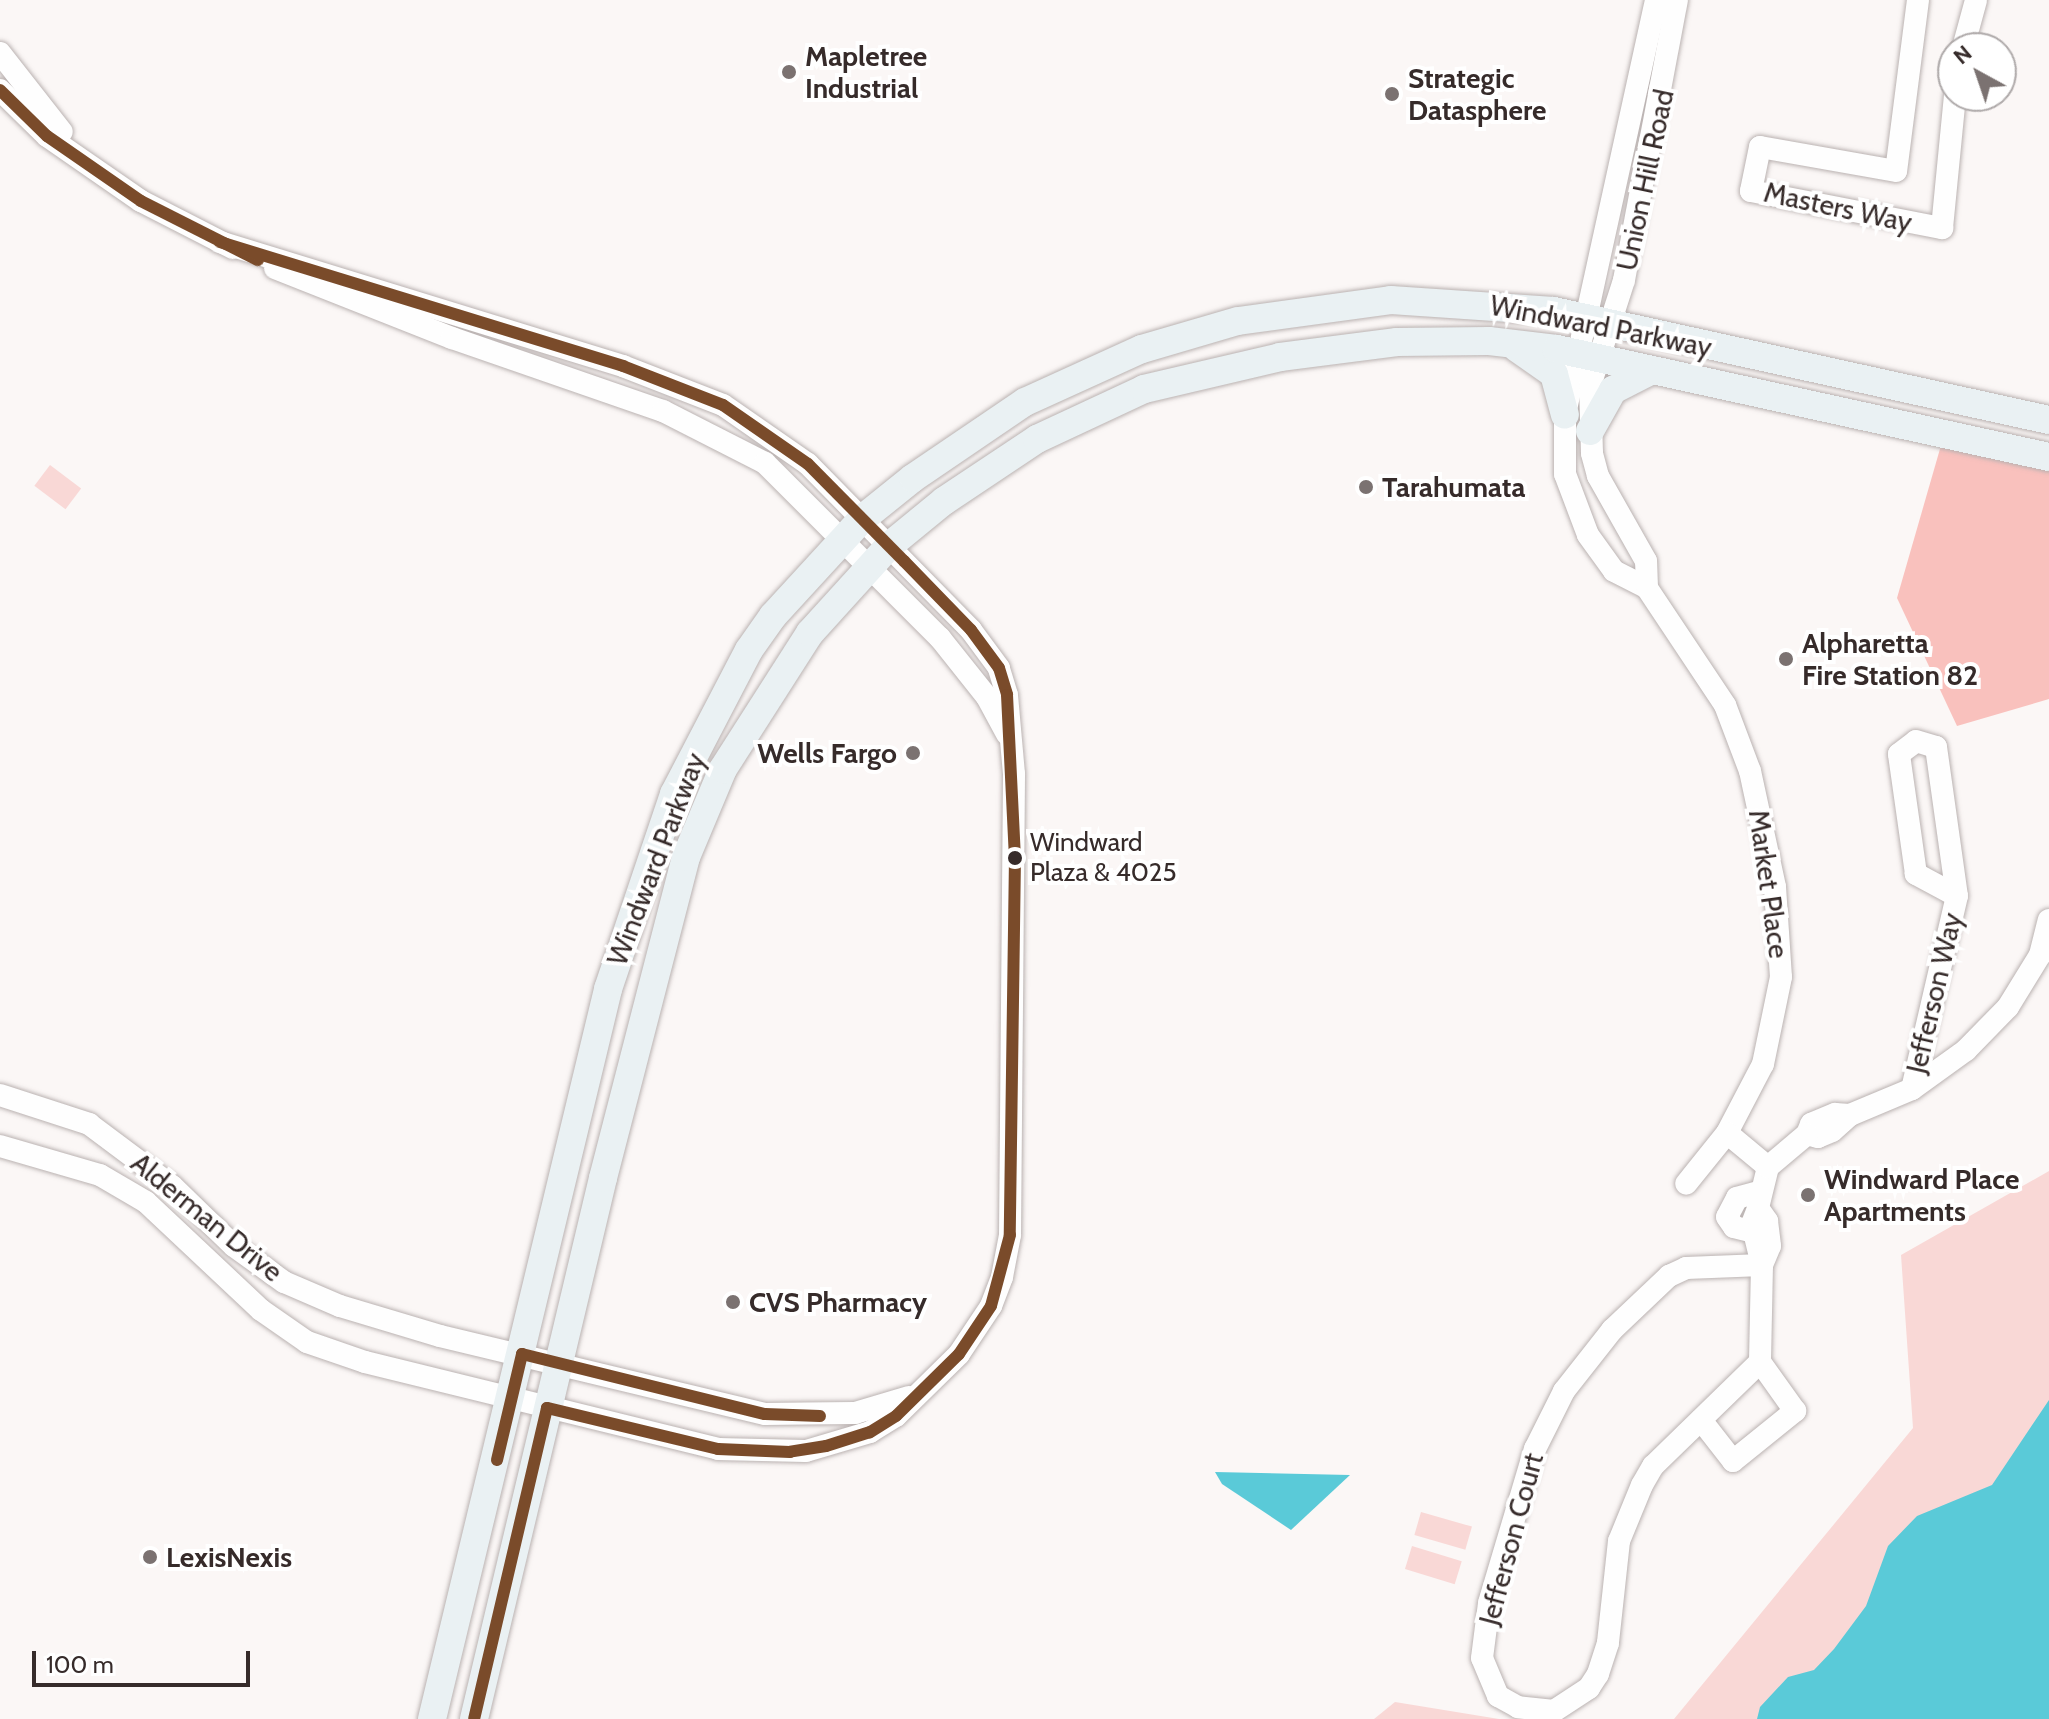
<!DOCTYPE html>
<html>
<head>
<meta charset="utf-8">
<style>
  body { margin:0 }
  #map { position:relative; width:2049px; height:1719px; overflow:hidden; background:#fbf7f6; font-family:Cabin,sans-serif }
  div>[style] { position:absolute }
  .green>* { inset:0; background:#f9d8d6; transform-origin:0 0 }
  .forest>* { inset:0; background:#f9c1bd }
  .water>* { inset:0; background:#5acad8 }
  .roads { filter:drop-shadow(0 0 2px #bab2b1) drop-shadow(0 0 2px #bab2b1) }
  .minor>* { height:22px; margin:-11px; padding:0 11px; transform-origin:11px; border-radius:11px; background:#fefefe }
  .major>* { height:28px; margin:-14px; padding:0 14px; transform-origin:14px; border-radius:14px; background:#eaf1f3 }
  .bus-1>* { height:12px; margin:-6px; padding:0 6px; transform-origin:6px; border-radius:6px; background:#7a4b2a }
  .dots>* { width:22px; height:22px; translate:-50% -50%; box-sizing:border-box; border:4px solid #fff; border-radius:50% }
  span { translate:-50% -50%; white-space:nowrap; text-align:center; line-height:1.15; -webkit-text-stroke:8px #fff; paint-order:stroke }
  .bus-label { font-size:26px; color:#362b2a }
  .left { translate:0 -50%; text-align:left }
  .poi-label { font-size:28px; color:#362b2a; font-weight:700 }
  .right { translate:-100% -50%; text-align:right }
  .street-label { font-size:28px; color:#362b2a }
  .north { position:absolute; left:1937px; top:32px; width:80px; height:80px; box-sizing:border-box; background:#fff; border:2px solid #afaaaa; border-radius:50%; rotate:320deg; font-size:22px; font-weight:700; line-height:32px; text-align:center; color:#362b2a }
  .north::after { content:''; display:block; margin:auto; width:28px; height:36px; background:#7b7271; clip-path:polygon(50% 0,100% 100%,50% 72%,0 100%) }
  .scale { position:absolute; left:32px; top:1651px; width:218px; height:36px; box-sizing:border-box; border:4px solid #362b2a; border-top:0; padding-left:10px; font-size:24px; line-height:28px; white-space:nowrap; color:#362b2a; -webkit-text-stroke:6px #fff; paint-order:stroke }
</style>
</head>
<body>
<div id="map">
  <div class="green">
    <i style="left:50px;top:465px;width:39px;height:26px;rotate:37deg"></i>
    <i style="clip-path:polygon(2049px 1171px,2049px 1719px,1674px 1719px,1913px 1428px,1901px 1255px)"></i>
    <i style="left:1421px;top:1512px;width:53px;height:24px;rotate:16deg"></i>
    <i style="left:1412px;top:1546px;width:52px;height:24px;rotate:17deg"></i>
    <i style="clip-path:polygon(1395px 1702px,1499px 1719px,1374px 1719px)"></i>
  </div>
  <div class="forest">
    <i style="clip-path:polygon(1944px 435px,2049px 460px,2049px 699px,1957px 726px,1897px 598px)"></i>
  </div>
  <div class="water">
    <i style="clip-path:polygon(2049px 1400px,2049px 1719px,1757px 1719px,1760px 1707px,1788px 1677px,1814px 1670px,1834px 1649px,1866px 1606px,1888px 1546px,1917px 1516px,1992px 1485px)"></i>
    <i style="clip-path:polygon(1215px 1472px,1350px 1475px,1291px 1530px,1222px 1484px)"></i>
  </div>
  <div class="roads">
    <div class="minor">
      <i style="left:1656px;top:0;width:425px;rotate:102.4deg"></i>
      <i style="left:1565px;top:415px;width:59px;rotate:90deg"></i>
      <i style="left:1565px;top:474px;width:65px;rotate:69.3deg"></i>
      <i style="left:1588px;top:535px;width:44px;rotate:54.2deg"></i>
      <i style="left:1614px;top:571px;width:37px;rotate:27deg"></i>
      <i style="left:1647px;top:588px;width:141px;rotate:56.3deg"></i>
      <i style="left:1725px;top:705px;width:71px;rotate:69.3deg"></i>
      <i style="left:1750px;top:771px;width:119px;rotate:77.8deg"></i>
      <i style="left:1775px;top:887px;width:90px;rotate:86.2deg"></i>
      <i style="left:1781px;top:977px;width:89px;rotate:101.7deg"></i>
      <i style="left:1763px;top:1064px;width:78px;rotate:117.6deg"></i>
      <i style="left:1727px;top:1133px;width:65px;rotate:128.8deg"></i>
      <i style="left:1918px;top:0;width:172px;rotate:97.3deg"></i>
      <i style="left:1896px;top:171px;width:138px;rotate:-170deg"></i>
      <i style="left:1760px;top:147px;width:45px;rotate:101.6deg"></i>
      <i style="left:1751px;top:191px;width:195px;rotate:11deg"></i>
      <i style="left:1942px;top:228px;width:133px;rotate:-84.4deg"></i>
      <i style="left:1963px;top:48px;width:50px;rotate:-74.8deg"></i>
      <i style="left:0;top:53px;width:100px;rotate:51.9deg"></i>
      <i style="left:0;top:90px;width:66px;rotate:44.4deg"></i>
      <i style="left:47px;top:136px;width:114px;rotate:34.7deg"></i>
      <i style="left:141px;top:201px;width:103px;rotate:27.1deg"></i>
      <i style="left:275px;top:268px;width:190px;rotate:21.6deg"></i>
      <i style="left:452px;top:338px;width:223px;rotate:19.1deg"></i>
      <i style="left:663px;top:411px;width:114px;rotate:27deg"></i>
      <i style="left:765px;top:463px;width:247px;rotate:45deg"></i>
      <i style="left:940px;top:638px;width:75px;rotate:51.5deg"></i>
      <i style="left:987px;top:697px;width:42px;rotate:61.6deg"></i>
      <i style="left:1647px;top:588px;width:27px;rotate:-92deg"></i>
      <i style="left:1646px;top:561px;width:98px;rotate:-119.5deg"></i>
      <i style="left:1598px;top:476px;width:24px;rotate:-105deg"></i>
      <i style="left:1592px;top:453px;width:67px;rotate:-91.7deg"></i>
      <i style="left:1590px;top:386px;width:111px;rotate:-72.2deg"></i>
      <i style="left:1624px;top:280px;width:285px;rotate:-79.3deg"></i>
      <i style="left:1916px;top:741px;width:21px;rotate:17deg"></i>
      <i style="left:1936px;top:747px;width:150px;rotate:82deg"></i>
      <i style="left:1957px;top:896px;width:47px;rotate:-151.8deg"></i>
      <i style="left:1916px;top:874px;width:121px;rotate:-98.1deg"></i>
      <i style="left:1899px;top:754px;width:21px;rotate:-37deg"></i>
      <i style="left:1912px;top:1089px;width:198px;rotate:-76.9deg"></i>
      <i style="left:0;top:1095px;width:94px;rotate:18deg"></i>
      <i style="left:89px;top:1124px;width:104px;rotate:36.8deg"></i>
      <i style="left:172px;top:1186px;width:86px;rotate:44.1deg"></i>
      <i style="left:234px;top:1246px;width:62px;rotate:35.8deg"></i>
      <i style="left:284px;top:1282px;width:61px;rotate:23.2deg"></i>
      <i style="left:340px;top:1306px;width:104px;rotate:16.7deg"></i>
      <i style="left:440px;top:1336px;width:334px;rotate:13.5deg"></i>
      <i style="left:765px;top:1414px;width:90px;rotate:-0.6deg"></i>
      <i style="left:855px;top:1413px;width:56px;rotate:-16.5deg"></i>
      <i style="left:1835px;top:1114px;width:15px;rotate:4deg"></i>
      <i style="left:1850px;top:1115px;width:24px;rotate:138deg"></i>
      <i style="left:1832px;top:1131px;width:15px;rotate:157deg"></i>
      <i style="left:1818px;top:1137px;width:11px;rotate:-165deg"></i>
      <i style="left:1807px;top:1134px;width:11px;rotate:-68deg"></i>
      <i style="left:1811px;top:1124px;width:26px;rotate:-23deg"></i>
      <i style="left:1850px;top:1115px;width:67px;rotate:-22.8deg"></i>
      <i style="left:1912px;top:1089px;width:67px;rotate:-35.8deg"></i>
      <i style="left:1966px;top:1050px;width:60px;rotate:-45.7deg"></i>
      <i style="left:2008px;top:1007px;width:61px;rotate:-58.4deg"></i>
      <i style="left:2040px;top:955px;width:36px;rotate:-76deg"></i>
      <i style="left:1727px;top:1133px;width:53px;rotate:39.7deg"></i>
      <i style="left:0;top:1146px;width:104px;rotate:16.2deg"></i>
      <i style="left:100px;top:1175px;width:53px;rotate:30.4deg"></i>
      <i style="left:146px;top:1202px;width:158px;rotate:43.2deg"></i>
      <i style="left:261px;top:1310px;width:56px;rotate:34.8deg"></i>
      <i style="left:307px;top:1342px;width:61px;rotate:19deg"></i>
      <i style="left:365px;top:1362px;width:364px;rotate:13.8deg"></i>
      <i style="left:718px;top:1449px;width:88px;rotate:1.3deg"></i>
      <i style="left:806px;top:1451px;width:67px;rotate:-16.5deg"></i>
      <i style="left:870px;top:1432px;width:31px;rotate:-32deg"></i>
      <i style="left:896px;top:1416px;width:88px;rotate:-44.5deg"></i>
      <i style="left:959px;top:1354px;width:58px;rotate:-56.3deg"></i>
      <i style="left:991px;top:1306px;width:31px;rotate:-69deg"></i>
      <i style="left:1002px;top:1277px;width:43px;rotate:-79.2deg"></i>
      <i style="left:1010px;top:1235px;width:461px;rotate:-89.5deg"></i>
      <i style="left:1014px;top:774px;width:79px;rotate:-95.1deg"></i>
      <i style="left:1007px;top:695px;width:28px;rotate:-107deg"></i>
      <i style="left:999px;top:668px;width:47px;rotate:-126.4deg"></i>
      <i style="left:971px;top:630px;width:233px;rotate:-134.5deg"></i>
      <i style="left:808px;top:464px;width:103px;rotate:-145.2deg"></i>
      <i style="left:723px;top:405px;width:107px;rotate:-158.7deg"></i>
      <i style="left:623px;top:366px;width:422px;rotate:-162.9deg"></i>
      <i style="left:1759px;top:1192px;width:23px;rotate:165deg"></i>
      <i style="left:1737px;top:1198px;width:21px;rotate:118deg"></i>
      <i style="left:1727px;top:1217px;width:12px;rotate:55deg"></i>
      <i style="left:1734px;top:1227px;width:30px;rotate:14deg"></i>
      <i style="left:1758px;top:1208px;width:16px;rotate:55deg"></i>
      <i style="left:1767px;top:1221px;width:25px;rotate:83deg"></i>
      <i style="left:1770px;top:1246px;width:21px;rotate:113deg"></i>
      <i style="left:1762px;top:1265px;width:42px;rotate:-103.7deg"></i>
      <i style="left:1752px;top:1224px;width:17px;rotate:-69deg"></i>
      <i style="left:1758px;top:1208px;width:42px;rotate:-76.3deg"></i>
      <i style="left:1768px;top:1167px;width:51px;rotate:-40.2deg"></i>
      <i style="left:1762px;top:1265px;width:97px;rotate:91.2deg"></i>
      <i style="left:1760px;top:1362px;width:149px;rotate:135.8deg"></i>
      <i style="left:1653px;top:1466px;width:22px;rotate:120deg"></i>
      <i style="left:1642px;top:1485px;width:61px;rotate:112.3deg"></i>
      <i style="left:1619px;top:1541px;width:103px;rotate:96.2deg"></i>
      <i style="left:1608px;top:1643px;width:33px;rotate:108deg"></i>
      <i style="left:1598px;top:1674px;width:17px;rotate:123deg"></i>
      <i style="left:1589px;top:1688px;width:42px;rotate:146.7deg"></i>
      <i style="left:1554px;top:1711px;width:36px;rotate:-174deg"></i>
      <i style="left:1518px;top:1707px;width:23px;rotate:-151deg"></i>
      <i style="left:1498px;top:1696px;width:41px;rotate:-112.8deg"></i>
      <i style="left:1482px;top:1658px;width:55px;rotate:-82.7deg"></i>
      <i style="left:1489px;top:1603px;width:161px;rotate:-73.4deg"></i>
      <i style="left:1535px;top:1449px;width:65px;rotate:-63.4deg"></i>
      <i style="left:1564px;top:1391px;width:78px;rotate:-51.8deg"></i>
      <i style="left:1612px;top:1330px;width:79px;rotate:-43.5deg"></i>
      <i style="left:1669px;top:1276px;width:19px;rotate:-25deg"></i>
      <i style="left:1686px;top:1268px;width:76px;rotate:-2.3deg"></i>
      <i style="left:1701px;top:1420px;width:52px;rotate:52deg"></i>
      <i style="left:1733px;top:1461px;width:80px;rotate:-38.9deg"></i>
      <i style="left:1795px;top:1411px;width:60px;rotate:-125.5deg"></i>
    </div>
    <div class="major">
      <i style="left:1517px;top:348px;width:45px;rotate:35.1deg"></i>
      <i style="left:1554px;top:374px;width:42px;rotate:75deg"></i>
      <i style="left:1590px;top:431px;width:47px;rotate:-60.7deg"></i>
      <i style="left:1613px;top:390px;width:44px;rotate:-27.1deg"></i>
      <i style="left:432px;top:1719px;width:751px;rotate:-76.44deg"></i>
      <i style="left:608px;top:989px;width:206px;rotate:-71.3deg"></i>
      <i style="left:674px;top:794px;width:162px;rotate:-62.5deg"></i>
      <i style="left:749px;top:650px;width:42px;rotate:-54.8deg"></i>
      <i style="left:773px;top:616px;width:132px;rotate:-47.5deg"></i>
      <i style="left:862px;top:519px;width:65px;rotate:-38.8deg"></i>
      <i style="left:913px;top:478px;width:135px;rotate:-34.2deg"></i>
      <i style="left:1025px;top:402px;width:128px;rotate:-24.4deg"></i>
      <i style="left:1142px;top:349px;width:100px;rotate:-16.3deg"></i>
      <i style="left:1238px;top:321px;width:154px;rotate:-7.8deg"></i>
      <i style="left:1391px;top:300px;width:163px;rotate:3.9deg"></i>
      <i style="left:1554px;top:311px;width:507px;rotate:12.42deg"></i>
      <i style="left:474px;top:1719px;width:556px;rotate:-76.59deg"></i>
      <i style="left:603px;top:1178px;width:332px;rotate:-75.5deg"></i>
      <i style="left:686px;top:857px;width:95px;rotate:-67.2deg"></i>
      <i style="left:723px;top:769px;width:161px;rotate:-57.4deg"></i>
      <i style="left:810px;top:633px;width:118px;rotate:-47.8deg"></i>
      <i style="left:889px;top:546px;width:71px;rotate:-39.3deg"></i>
      <i style="left:944px;top:501px;width:112px;rotate:-33.7deg"></i>
      <i style="left:1037px;top:439px;width:118px;rotate:-25deg"></i>
      <i style="left:1144px;top:389px;width:140px;rotate:-13.2deg"></i>
      <i style="left:1280px;top:357px;width:118px;rotate:-7.3deg"></i>
      <i style="left:1397px;top:342px;width:92px;rotate:-0.6deg"></i>
      <i style="left:1489px;top:341px;width:68px;rotate:6.7deg"></i>
      <i style="left:1557px;top:349px;width:504px;rotate:12.38deg"></i>
    </div>
  </div>
  <div class="bus-1">
    <i style="left:0;top:90px;width:66px;rotate:44.4deg"></i>
    <i style="left:47px;top:136px;width:114px;rotate:34.7deg"></i>
    <i style="left:141px;top:201px;width:131px;rotate:26.8deg"></i>
    <i style="left:220px;top:242px;width:422px;rotate:17.1deg"></i>
    <i style="left:623px;top:366px;width:107px;rotate:21.3deg"></i>
    <i style="left:723px;top:405px;width:103px;rotate:34.8deg"></i>
    <i style="left:808px;top:464px;width:136px;rotate:45.3deg"></i>
    <i style="left:904px;top:561px;width:96px;rotate:45.8deg"></i>
    <i style="left:971px;top:630px;width:47px;rotate:53.6deg"></i>
    <i style="left:999px;top:668px;width:28px;rotate:73deg"></i>
    <i style="left:1007px;top:695px;width:162px;rotate:87.2deg"></i>
    <i style="left:1015px;top:857px;width:378px;rotate:90.8deg"></i>
    <i style="left:1010px;top:1235px;width:73px;rotate:105deg"></i>
    <i style="left:991px;top:1306px;width:58px;rotate:123.7deg"></i>
    <i style="left:959px;top:1354px;width:88px;rotate:135.5deg"></i>
    <i style="left:896px;top:1416px;width:31px;rotate:148deg"></i>
    <i style="left:870px;top:1432px;width:46px;rotate:162.3deg"></i>
    <i style="left:826px;top:1446px;width:36px;rotate:171deg"></i>
    <i style="left:790px;top:1452px;width:72px;rotate:-177.6deg"></i>
    <i style="left:718px;top:1449px;width:176px;rotate:-166.5deg"></i>
    <i style="left:547px;top:1408px;width:319px;rotate:103.2deg"></i>
    <i style="left:497px;top:1460px;width:109px;rotate:-76.7deg"></i>
    <i style="left:522px;top:1354px;width:250px;rotate:13.9deg"></i>
    <i style="left:765px;top:1414px;width:55px;rotate:2.1deg"></i>
  </div>
  <div class="dots">
    <i style="left:789px;top:72px;background:#7b7271"></i>
    <i style="left:1392px;top:94px;background:#7b7271"></i>
    <i style="left:1366px;top:487px;background:#7b7271"></i>
    <i style="left:1786px;top:659px;background:#7b7271"></i>
    <i style="left:913px;top:753px;background:#7b7271"></i>
    <i style="left:1015px;top:858px;background:#362b2a"></i>
    <i style="left:1808px;top:1195px;background:#7b7271"></i>
    <i style="left:733px;top:1302px;background:#7b7271"></i>
    <i style="left:150px;top:1557px;background:#7b7271"></i>
  </div>
  <div class="bus-label">
    <span class="left" style="left:1030px;top:858px">Windward<br>Plaza &amp; 4025</span>
  </div>
  <div class="poi-label">
    <span class="left" style="left:805px;top:72px">Mapletree<br>Industrial</span>
    <span class="left" style="left:1408px;top:94px">Strategic<br>Datasphere</span>
    <span class="left" style="left:1382px;top:487px">Tarahumata</span>
    <span class="left" style="left:1802px;top:659px">Alpharetta<br>Fire Station 82</span>
    <span class="right" style="left:897px;top:753px">Wells Fargo</span>
    <span class="left" style="left:1824px;top:1195px">Windward Place<br>Apartments</span>
    <span class="left" style="left:749px;top:1302px">CVS Pharmacy</span>
    <span class="left" style="left:166px;top:1557px">LexisNexis</span>
  </div>
  <div class="street-label">
    <span style="left:1645px;top:180px;rotate:-78deg">Union Hill Road</span>
    <span style="left:1838px;top:207px;rotate:12deg">Masters Way</span>
    <span style="left:1601px;top:326px;rotate:11deg">Windward Parkway</span>
    <span style="left:656px;top:859px;rotate:-69deg">Windward Parkway</span>
    <span style="left:1769px;top:884px;rotate:82deg">Market Place</span>
    <span style="left:1934px;top:993px;rotate:-77deg">Jefferson Way</span>
    <span style="left:207px;top:1217px;rotate:39deg">Alderman Drive</span>
    <span style="left:1511px;top:1539px;rotate:-75deg">Jefferson Court</span>
  </div>
  <div class="north">N</div>
  <div class="scale">100 m</div>
</div>
</body>
</html>
